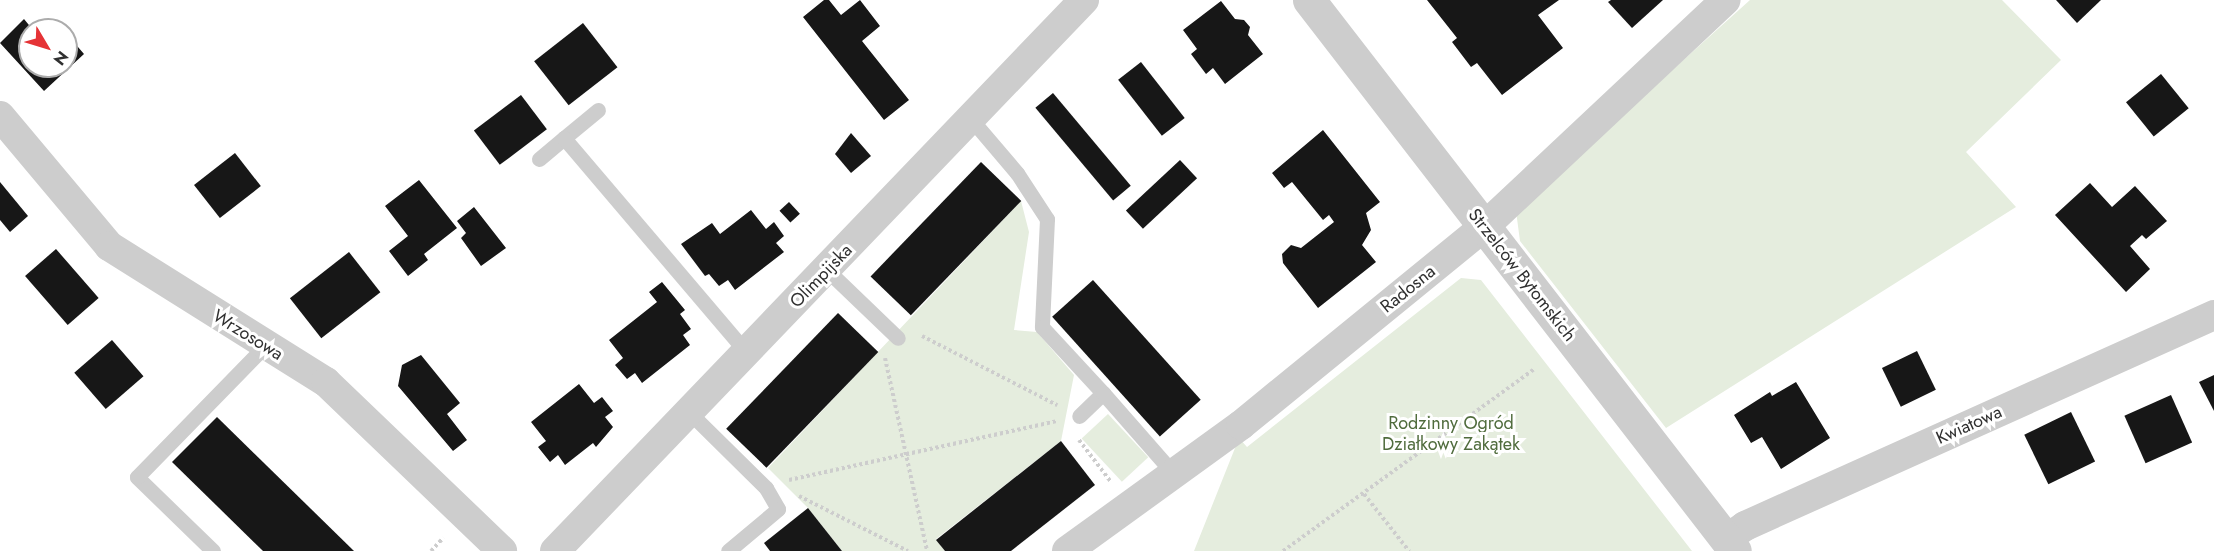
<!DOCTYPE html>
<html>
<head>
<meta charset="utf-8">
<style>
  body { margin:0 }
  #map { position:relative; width:2214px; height:551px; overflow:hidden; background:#fff; font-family:Jost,sans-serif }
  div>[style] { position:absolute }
  .green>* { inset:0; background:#e5edde; transform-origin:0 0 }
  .building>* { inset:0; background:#171717; transform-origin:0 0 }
  .path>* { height:4px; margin-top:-2px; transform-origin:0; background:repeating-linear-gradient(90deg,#cdcdcd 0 3px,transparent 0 6px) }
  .service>* { height:15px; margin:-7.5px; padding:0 7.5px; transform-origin:7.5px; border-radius:7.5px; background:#cdcdcd }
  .minor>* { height:30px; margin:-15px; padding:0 15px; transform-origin:15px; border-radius:15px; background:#cdcdcd }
  .tertiary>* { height:33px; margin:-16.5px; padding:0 16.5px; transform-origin:16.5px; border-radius:16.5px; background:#cdcdcd }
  span { translate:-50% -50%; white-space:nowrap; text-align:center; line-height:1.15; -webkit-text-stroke:6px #fff; paint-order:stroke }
  .street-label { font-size:18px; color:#303030 }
  .park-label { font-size:18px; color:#506c3d }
  .north { position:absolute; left:18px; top:18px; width:60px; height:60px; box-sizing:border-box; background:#fff; border:2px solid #acacac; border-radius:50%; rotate:128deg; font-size:16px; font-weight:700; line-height:24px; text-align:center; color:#303030 }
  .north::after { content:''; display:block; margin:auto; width:21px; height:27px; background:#e53336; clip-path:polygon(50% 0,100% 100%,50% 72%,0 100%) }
</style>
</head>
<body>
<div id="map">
  <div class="green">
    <i style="clip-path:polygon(1750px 0,2002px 0,2061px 60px,1966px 152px,2016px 207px,1666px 428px,1520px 241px,1516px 211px)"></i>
    <i style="clip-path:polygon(1021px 201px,1029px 232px,1014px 330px,1037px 332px,1074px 375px,1061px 441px,936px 539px,945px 551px,842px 551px,808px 508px,768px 468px)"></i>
    <i style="clip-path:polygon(1461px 278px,1481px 280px,1692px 551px,1194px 551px,1239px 438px,1247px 447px)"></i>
    <i style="left:1108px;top:414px;width:59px;height:36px;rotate:47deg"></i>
  </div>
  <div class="building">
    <i style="clip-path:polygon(824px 0,829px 0,841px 15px,860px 0,880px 26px,862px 41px,909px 100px,884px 120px,803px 17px)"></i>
    <i style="clip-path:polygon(1427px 0,1559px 0,1538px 15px,1563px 48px,1502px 95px,1477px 63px,1471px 67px,1452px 42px,1457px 38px)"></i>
    <i style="clip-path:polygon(1611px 0,1663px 0,1632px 28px,1608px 2px)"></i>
    <i style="clip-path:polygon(2056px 0,2101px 0,2077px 23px)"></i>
    <i style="clip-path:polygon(1221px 1px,1235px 19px,1244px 20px,1250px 27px,1248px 35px,1263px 54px,1225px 84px,1213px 68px,1206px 74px,1191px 54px,1197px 49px,1183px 30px)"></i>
    <i style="clip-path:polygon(24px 19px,33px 30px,30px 66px,66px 66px,66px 33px,84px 54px,44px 91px,0 43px)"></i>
    <i style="left:583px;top:23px;width:56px;height:62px;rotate:52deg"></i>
    <i style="left:1141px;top:62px;width:71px;height:29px;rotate:52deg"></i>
    <i style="left:2161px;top:74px;width:44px;height:45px;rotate:51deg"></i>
    <i style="left:1053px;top:93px;width:121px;height:23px;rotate:50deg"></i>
    <i style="left:521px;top:95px;width:43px;height:59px;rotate:53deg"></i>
    <i style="clip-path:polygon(1323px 130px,1380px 202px,1366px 213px,1371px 230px,1362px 245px,1376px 262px,1318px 308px,1283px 263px,1282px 254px,1291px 245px,1301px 248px,1334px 222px,1329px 215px,1323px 220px,1292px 182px,1284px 188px,1272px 173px)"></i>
    <i style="clip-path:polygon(851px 133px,871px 156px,851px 173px,835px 154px)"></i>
    <i style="left:235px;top:153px;width:42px;height:52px;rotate:52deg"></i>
    <i style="left:1180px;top:160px;width:25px;height:74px;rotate:47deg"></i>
    <i style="left:981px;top:162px;width:56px;height:159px;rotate:44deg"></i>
    <i style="clip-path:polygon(419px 180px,457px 228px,424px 254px,428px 260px,408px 276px,389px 251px,408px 236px,385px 206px)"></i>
    <i style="clip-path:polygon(0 182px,28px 216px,10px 232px,0 220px)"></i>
    <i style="clip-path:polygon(2090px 183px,2112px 207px,2135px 186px,2167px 221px,2146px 239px,2142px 235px,2130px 246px,2150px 269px,2126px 292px,2055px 215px)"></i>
    <i style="left:789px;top:202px;width:16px;height:13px;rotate:47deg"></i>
    <i style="clip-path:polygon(474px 207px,506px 248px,481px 266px,461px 238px,466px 233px,457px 221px)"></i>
    <i style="clip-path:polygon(751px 210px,766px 229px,774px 222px,784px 236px,776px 243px,784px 252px,735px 290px,728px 280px,719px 286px,709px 274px,705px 276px,681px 244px,712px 223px,720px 234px)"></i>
    <i style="left:56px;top:249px;width:65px;height:41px;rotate:49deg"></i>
    <i style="left:349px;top:252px;width:51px;height:75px;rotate:52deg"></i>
    <i style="left:1093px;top:280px;width:161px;height:55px;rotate:48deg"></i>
    <i style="clip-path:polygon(662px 282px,685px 310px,680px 314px,691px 329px,683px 335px,690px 345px,642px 383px,635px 373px,627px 379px,615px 365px,623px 358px,609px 340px,657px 302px,649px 292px)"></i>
    <i style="left:838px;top:313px;width:56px;height:161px;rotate:44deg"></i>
    <i style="left:112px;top:340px;width:48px;height:50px;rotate:49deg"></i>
    <i style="left:1917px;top:351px;width:43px;height:39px;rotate:64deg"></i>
    <i style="clip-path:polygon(421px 355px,460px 403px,447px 414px,467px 440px,453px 451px,398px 386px,402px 365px)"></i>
    <i style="clip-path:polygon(2214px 375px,2214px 411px,2199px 382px)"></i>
    <i style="clip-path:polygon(1796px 382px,1830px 438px,1781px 469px,1762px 437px,1751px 443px,1734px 415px,1770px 392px,1772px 396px)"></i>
    <i style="clip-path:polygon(579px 384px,594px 403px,602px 397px,613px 411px,605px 417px,613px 427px,596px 447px,593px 443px,565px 465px,558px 455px,550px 462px,538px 447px,546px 441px,531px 422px)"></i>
    <i style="left:2171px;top:395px;width:52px;height:51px;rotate:66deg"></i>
    <i style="left:2071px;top:412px;width:55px;height:52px;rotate:64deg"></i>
    <i style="clip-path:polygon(217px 417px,354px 551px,263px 551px,172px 462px)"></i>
    <i style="clip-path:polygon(1061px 441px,1095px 485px,1011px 551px,945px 551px,936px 540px)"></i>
    <i style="clip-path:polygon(808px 508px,842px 551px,770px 551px,764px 543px)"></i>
  </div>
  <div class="path">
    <i style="left:922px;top:336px;width:152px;rotate:27.1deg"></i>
    <i style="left:885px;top:358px;width:198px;rotate:77.7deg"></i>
    <i style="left:1079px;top:440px;width:53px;rotate:52.7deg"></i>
    <i style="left:789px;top:480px;width:274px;rotate:-12.4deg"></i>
    <i style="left:1364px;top:494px;width:73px;rotate:51.7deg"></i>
    <i style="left:799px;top:496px;width:122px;rotate:26.8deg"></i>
    <i style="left:431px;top:551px;width:18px;rotate:-47deg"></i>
    <i style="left:1283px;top:551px;width:310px;rotate:-35.9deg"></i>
  </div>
  <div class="service">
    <i style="left:971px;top:119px;width:71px;rotate:49.6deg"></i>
    <i style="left:1017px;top:173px;width:55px;rotate:56.9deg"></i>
    <i style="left:1047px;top:219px;width:108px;rotate:92.7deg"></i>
    <i style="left:1042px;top:327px;width:90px;rotate:47.3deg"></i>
    <i style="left:1103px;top:393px;width:33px;rotate:136deg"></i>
    <i style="left:564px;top:138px;width:44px;rotate:-39.5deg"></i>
    <i style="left:539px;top:159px;width:33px;rotate:-40deg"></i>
    <i style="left:564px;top:138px;width:282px;rotate:49.6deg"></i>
    <i style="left:827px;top:270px;width:98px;rotate:43.8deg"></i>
    <i style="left:1103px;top:393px;width:108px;rotate:48.8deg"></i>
    <i style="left:690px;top:413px;width:107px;rotate:44.6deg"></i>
    <i style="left:766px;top:488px;width:24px;rotate:60deg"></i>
    <i style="left:778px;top:509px;width:65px;rotate:140deg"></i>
    <i style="left:213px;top:551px;width:106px;rotate:-135.8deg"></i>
    <i style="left:137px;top:477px;width:183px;rotate:-45.7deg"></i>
  </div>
  <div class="minor">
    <i style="left:0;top:116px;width:170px;rotate:50deg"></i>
    <i style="left:109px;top:246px;width:256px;rotate:32.1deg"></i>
    <i style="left:326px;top:382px;width:244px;rotate:43.8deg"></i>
    <i style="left:1726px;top:539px;width:23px;rotate:-34deg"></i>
    <i style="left:1745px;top:526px;width:514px;rotate:-24.22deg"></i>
    <i style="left:555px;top:551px;width:764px;rotate:-46.17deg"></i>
    <i style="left:1067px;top:551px;width:215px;rotate:-35.9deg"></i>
    <i style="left:1241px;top:425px;width:315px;rotate:-39.2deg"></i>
    <i style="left:1485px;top:226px;width:330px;rotate:-43.2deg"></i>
  </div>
  <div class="tertiary">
    <i style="left:1309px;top:0;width:696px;rotate:52.29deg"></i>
  </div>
  <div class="street-label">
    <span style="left:1522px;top:275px;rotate:52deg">Strzelców Bytomskich</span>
    <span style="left:821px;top:276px;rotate:-46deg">Olimpijska</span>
    <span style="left:1408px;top:289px;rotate:-39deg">Radosna</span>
    <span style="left:248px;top:335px;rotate:32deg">Wrzosowa</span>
    <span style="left:1969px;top:425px;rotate:-24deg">Kwiatowa</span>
  </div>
  <div class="park-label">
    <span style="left:1451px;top:434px">Rodzinny Ogród<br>Działkowy Zakątek</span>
  </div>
  <div class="north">N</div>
</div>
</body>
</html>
